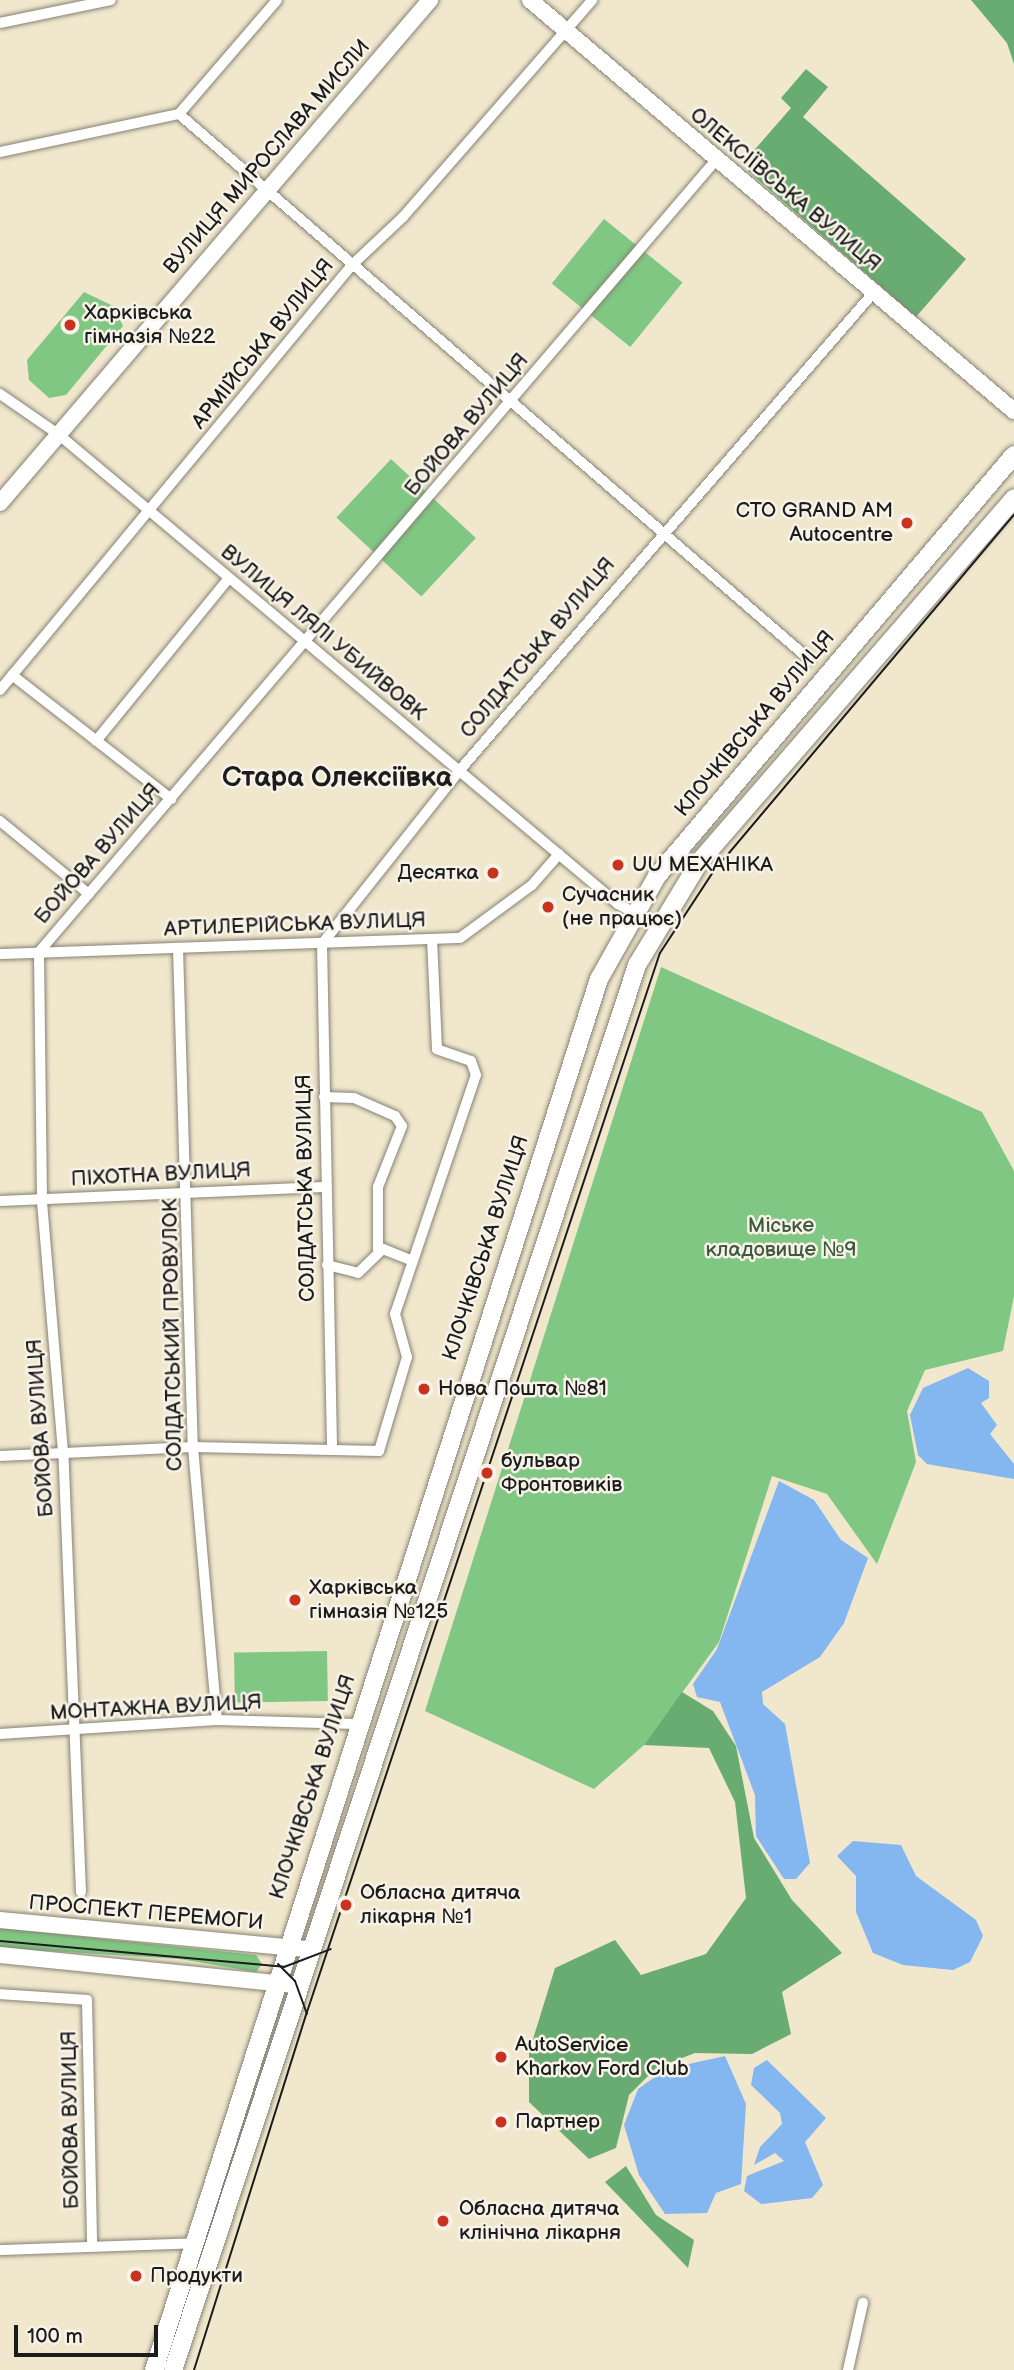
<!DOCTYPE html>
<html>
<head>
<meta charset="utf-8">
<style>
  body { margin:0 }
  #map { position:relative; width:1014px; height:2370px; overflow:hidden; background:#f0e7cd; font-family:"Balsamiq Sans",sans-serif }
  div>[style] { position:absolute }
  .green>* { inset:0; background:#80c783; transform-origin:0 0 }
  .forest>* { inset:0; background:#68ac71 }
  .water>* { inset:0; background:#84b6f0 }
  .roads { filter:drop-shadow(0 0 2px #868274) drop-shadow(0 0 2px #868274) }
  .street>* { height:10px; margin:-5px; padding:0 5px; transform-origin:5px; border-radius:5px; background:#fff }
  .secondary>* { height:16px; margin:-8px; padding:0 8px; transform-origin:8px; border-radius:8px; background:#fff }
  .primary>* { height:18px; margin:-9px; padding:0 9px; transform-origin:9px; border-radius:9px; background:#fff }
  .tram>* { height:2px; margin:-1px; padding:0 1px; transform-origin:1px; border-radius:1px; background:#1c1c1c }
  .dots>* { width:19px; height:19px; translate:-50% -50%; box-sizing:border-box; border:4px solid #f7f3e8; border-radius:50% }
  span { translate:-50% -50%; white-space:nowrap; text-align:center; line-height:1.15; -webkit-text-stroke:5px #f7f3e8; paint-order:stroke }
  .street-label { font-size:21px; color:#1c1c1c }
  .poi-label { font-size:21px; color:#1c1c1c }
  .left { translate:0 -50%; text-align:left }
  .right { translate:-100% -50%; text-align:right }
  .park-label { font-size:21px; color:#3f5840 }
  .district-label { font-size:28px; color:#1c1c1c; font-weight:700 }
  .scale { position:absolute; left:14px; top:2325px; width:144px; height:32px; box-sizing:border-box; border:4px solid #1c1c1c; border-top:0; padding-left:9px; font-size:21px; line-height:24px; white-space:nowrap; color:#1c1c1c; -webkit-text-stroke:5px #f7f3e8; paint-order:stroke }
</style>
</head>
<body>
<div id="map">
  <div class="green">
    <i style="left:604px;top:219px;width:101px;height:83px;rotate:39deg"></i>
    <i style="clip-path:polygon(84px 292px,113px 306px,123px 326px,66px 395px,49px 398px,29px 380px,27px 360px)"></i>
    <i style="left:391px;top:459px;width:116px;height:80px;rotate:43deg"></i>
    <i style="clip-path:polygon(661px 967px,982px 1112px,1014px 1171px,1014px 1296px,1003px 1351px,925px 1370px,907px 1411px,916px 1462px,877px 1564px,827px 1494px,772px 1476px,719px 1642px,644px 1745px,594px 1789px,425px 1711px)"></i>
    <i style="left:327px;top:1651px;width:50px;height:93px;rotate:89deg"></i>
    <i style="clip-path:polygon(0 1928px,256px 1955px,262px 1964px,256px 1972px,180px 1959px,0 1948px)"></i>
  </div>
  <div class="forest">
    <i style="clip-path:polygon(971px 0,1014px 0,1014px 64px,1007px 43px)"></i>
    <i style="clip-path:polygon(806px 69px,828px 87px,803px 117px,966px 259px,916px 317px,748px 171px,757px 161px,750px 155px,791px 108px,781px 98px)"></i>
    <i style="clip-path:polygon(682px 1692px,713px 1711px,736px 1746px,754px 1838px,792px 1900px,842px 1953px,782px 1992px,791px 2034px,752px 2054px,695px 2053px,656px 2068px,629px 2095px,616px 2148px,589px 2159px,529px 2102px,529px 2052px,555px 1968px,615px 1940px,641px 1975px,706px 1954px,746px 1898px,735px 1802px,709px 1748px,644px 1745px)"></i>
    <i style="clip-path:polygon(626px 2166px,656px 2215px,694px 2240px,688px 2268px,605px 2182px)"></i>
  </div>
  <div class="water">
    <i style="clip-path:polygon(968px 1368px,989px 1381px,989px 1398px,981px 1403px,997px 1425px,990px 1434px,1014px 1464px,1014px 1479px,927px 1464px,918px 1455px,910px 1415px,923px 1388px)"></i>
    <i style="clip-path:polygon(779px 1481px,814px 1500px,841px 1540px,868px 1558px,844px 1623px,820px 1657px,762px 1692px,763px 1704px,785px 1724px,810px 1863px,796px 1879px,784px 1879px,756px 1836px,755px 1795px,720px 1702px,697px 1697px,693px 1684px,717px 1649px)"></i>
    <i style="clip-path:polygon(853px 1841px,901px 1845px,916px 1876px,976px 1920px,983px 1936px,970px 1962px,953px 1970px,903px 1965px,873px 1953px,856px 1912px,856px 1876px,837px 1856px)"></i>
    <i style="clip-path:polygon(725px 2056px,746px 2104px,741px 2184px,716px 2193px,707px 2213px,665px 2214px,639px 2175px,624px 2125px,638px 2089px,666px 2069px)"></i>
    <i style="clip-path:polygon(767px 2060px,826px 2118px,805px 2142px,823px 2185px,812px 2198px,761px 2204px,744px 2191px,747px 2176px,784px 2161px,775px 2153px,754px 2165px,760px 2147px,782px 2124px,780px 2113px,751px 2085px,754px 2068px)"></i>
  </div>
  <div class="roads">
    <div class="street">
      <i style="left:0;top:23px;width:113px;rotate:-11.7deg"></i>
      <i style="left:179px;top:114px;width:150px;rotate:-49.3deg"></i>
      <i style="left:0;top:152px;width:183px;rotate:-12deg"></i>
      <i style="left:179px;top:114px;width:834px;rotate:40.87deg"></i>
      <i style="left:0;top:394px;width:70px;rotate:34.6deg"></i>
      <i style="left:58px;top:434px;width:731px;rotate:40.01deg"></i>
      <i style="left:618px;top:904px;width:44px;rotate:28.3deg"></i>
      <i style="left:12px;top:675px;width:202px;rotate:37.9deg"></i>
      <i style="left:0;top:690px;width:552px;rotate:-50.37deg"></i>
      <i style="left:352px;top:265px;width:70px;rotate:-43.3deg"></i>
      <i style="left:403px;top:217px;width:288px;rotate:-48.9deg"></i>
      <i style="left:96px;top:741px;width:209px;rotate:-50.8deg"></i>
      <i style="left:0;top:821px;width:115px;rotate:39.4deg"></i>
      <i style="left:178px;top:948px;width:499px;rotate:88.3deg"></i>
      <i style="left:193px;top:1447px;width:274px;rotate:85deg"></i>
      <i style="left:0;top:954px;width:460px;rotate:-2deg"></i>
      <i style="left:460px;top:938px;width:89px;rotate:-36.4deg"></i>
      <i style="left:532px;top:885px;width:41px;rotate:-48.9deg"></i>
      <i style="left:324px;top:1097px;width:30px;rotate:2deg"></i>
      <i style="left:354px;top:1098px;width:45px;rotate:23.7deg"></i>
      <i style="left:395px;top:1116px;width:12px;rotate:55deg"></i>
      <i style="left:402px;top:1126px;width:66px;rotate:111.5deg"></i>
      <i style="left:378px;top:1187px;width:63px;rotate:90deg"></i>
      <i style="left:0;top:1201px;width:324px;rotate:-2.5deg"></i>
      <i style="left:327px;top:1265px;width:32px;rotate:14deg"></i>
      <i style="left:358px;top:1273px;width:35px;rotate:-44deg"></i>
      <i style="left:383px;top:1249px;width:32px;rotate:22deg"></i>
      <i style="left:332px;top:1446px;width:502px;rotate:-91.14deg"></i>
      <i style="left:322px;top:944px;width:221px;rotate:-51.6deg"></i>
      <i style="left:459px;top:771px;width:634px;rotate:-49.09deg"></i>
      <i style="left:0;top:1456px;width:193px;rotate:-2.7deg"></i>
      <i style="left:193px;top:1447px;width:186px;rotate:1.2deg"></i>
      <i style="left:379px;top:1451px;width:98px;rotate:-73.4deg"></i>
      <i style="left:407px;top:1357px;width:45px;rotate:-105.6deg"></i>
      <i style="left:395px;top:1314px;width:252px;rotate:-71.3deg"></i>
      <i style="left:476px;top:1075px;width:15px;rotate:-110deg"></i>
      <i style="left:471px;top:1061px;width:36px;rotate:-161deg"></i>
      <i style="left:437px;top:1049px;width:110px;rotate:-92.6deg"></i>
      <i style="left:0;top:1734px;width:217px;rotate:-3.7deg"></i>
      <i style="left:217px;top:1720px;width:139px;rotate:1.6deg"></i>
      <i style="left:81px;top:1892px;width:440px;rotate:-92.3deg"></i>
      <i style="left:63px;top:1452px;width:253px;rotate:-94.8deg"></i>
      <i style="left:42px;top:1200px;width:248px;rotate:-90.7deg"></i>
      <i style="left:39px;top:952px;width:1041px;rotate:-49.48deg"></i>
      <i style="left:0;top:1994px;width:87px;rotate:3.9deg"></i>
      <i style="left:87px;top:2000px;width:245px;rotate:88.8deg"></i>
      <i style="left:0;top:2250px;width:197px;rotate:-2deg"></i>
      <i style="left:848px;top:2370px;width:69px;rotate:-77.4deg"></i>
    </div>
    <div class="secondary">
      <i style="left:530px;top:0;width:635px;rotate:40.34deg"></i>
      <i style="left:0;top:503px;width:662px;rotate:-49.47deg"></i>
      <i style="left:0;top:1920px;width:310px;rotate:5.4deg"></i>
      <i style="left:0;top:1955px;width:299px;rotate:5.8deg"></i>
    </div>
    <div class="primary">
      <i style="left:154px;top:2370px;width:1460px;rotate:-72.26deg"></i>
      <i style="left:599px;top:979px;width:118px;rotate:-60.6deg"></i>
      <i style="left:657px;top:876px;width:552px;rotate:-49.7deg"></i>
      <i style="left:173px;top:2370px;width:1480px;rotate:-71.72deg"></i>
      <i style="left:637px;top:965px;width:122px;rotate:-58.8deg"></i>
      <i style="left:700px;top:861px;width:480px;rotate:-49.1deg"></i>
    </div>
  </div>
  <div class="tram">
    <i style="left:0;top:1941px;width:285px;rotate:5.2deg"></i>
    <i style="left:284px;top:1967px;width:50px;rotate:-21deg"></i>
    <i style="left:278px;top:1964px;width:24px;rotate:45deg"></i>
    <i style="left:295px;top:1981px;width:35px;rotate:70deg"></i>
    <i style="left:194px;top:2370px;width:375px;rotate:-72.5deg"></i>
    <i style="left:307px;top:2012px;width:1116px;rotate:-71.57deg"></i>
    <i style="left:660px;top:953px;width:97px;rotate:-56.8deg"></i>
    <i style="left:713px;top:872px;width:467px;rotate:-49.9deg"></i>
  </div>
  <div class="dots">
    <i style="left:70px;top:325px;background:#c8321e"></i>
    <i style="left:907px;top:523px;background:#c8321e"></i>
    <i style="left:618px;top:865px;background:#c8321e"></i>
    <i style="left:493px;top:873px;background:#c8321e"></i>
    <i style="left:548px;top:907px;background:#c8321e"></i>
    <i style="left:424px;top:1389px;background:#c8321e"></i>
    <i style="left:487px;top:1473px;background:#c8321e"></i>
    <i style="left:295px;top:1600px;background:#c8321e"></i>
    <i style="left:346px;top:1905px;background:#c8321e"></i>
    <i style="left:501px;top:2057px;background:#c8321e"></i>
    <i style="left:501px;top:2122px;background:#c8321e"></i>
    <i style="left:443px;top:2221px;background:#c8321e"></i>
    <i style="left:136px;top:2276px;background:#c8321e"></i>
  </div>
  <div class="street-label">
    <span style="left:267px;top:157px;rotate:-49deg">ВУЛИЦЯ МИРОСЛАВА МИСЛИ</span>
    <span style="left:785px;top:190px;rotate:40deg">ОЛЕКСІЇВСЬКА ВУЛИЦЯ</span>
    <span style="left:263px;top:344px;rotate:-51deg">АРМІЙСЬКА ВУЛИЦЯ</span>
    <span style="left:467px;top:425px;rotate:-50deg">БОЙОВА ВУЛИЦЯ</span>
    <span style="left:323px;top:633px;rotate:40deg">ВУЛИЦЯ ЛЯЛІ УБИЙВОВК</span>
    <span style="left:538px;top:648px;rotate:-50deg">СОЛДАТСЬКА ВУЛИЦЯ</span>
    <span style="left:755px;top:724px;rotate:-50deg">КЛОЧКІВСЬКА ВУЛИЦЯ</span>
    <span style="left:98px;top:854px;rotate:-49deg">БОЙОВА ВУЛИЦЯ</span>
    <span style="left:295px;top:925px;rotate:-2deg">АРТИЛЕРІЙСЬКА ВУЛИЦЯ</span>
    <span style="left:161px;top:1175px;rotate:-3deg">ПІХОТНА ВУЛИЦЯ</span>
    <span style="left:306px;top:1188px;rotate:-91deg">СОЛДАТСЬКА ВУЛИЦЯ</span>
    <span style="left:486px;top:1248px;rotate:-72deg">КЛОЧКІВСЬКА ВУЛИЦЯ</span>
    <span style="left:173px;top:1335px;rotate:-91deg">СОЛДАТСЬКИЙ ПРОВУЛОК</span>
    <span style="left:41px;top:1428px;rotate:-94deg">БОЙОВА ВУЛИЦЯ</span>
    <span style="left:156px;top:1708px;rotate:-3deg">МОНТАЖНА ВУЛИЦЯ</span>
    <span style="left:313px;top:1787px;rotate:-72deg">КЛОЧКІВСЬКА ВУЛИЦЯ</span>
    <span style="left:146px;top:1913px;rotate:5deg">ПРОСПЕКТ ПЕРЕМОГИ</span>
    <span style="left:71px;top:2120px;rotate:-91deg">БОЙОВА ВУЛИЦЯ</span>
  </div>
  <div class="poi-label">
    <span class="left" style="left:84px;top:325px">Харківська<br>гімназія №22</span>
    <span class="right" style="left:893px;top:523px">СТО GRAND AM<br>Autocentre</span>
    <span class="left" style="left:632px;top:865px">UU МЕХАНІКА</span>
    <span class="right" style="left:479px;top:873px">Десятка</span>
    <span class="left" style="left:562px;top:907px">Сучасник<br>(не працює)</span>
    <span class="left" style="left:438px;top:1389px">Нова Пошта №81</span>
    <span class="left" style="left:501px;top:1473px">бульвар<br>Фронтовиків</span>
    <span class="left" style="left:309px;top:1600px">Харківська<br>гімназія №125</span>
    <span class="left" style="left:360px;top:1905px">Обласна дитяча<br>лікарня №1</span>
    <span class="left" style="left:515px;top:2057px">AutoService<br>Kharkov Ford Club</span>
    <span class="left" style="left:515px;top:2122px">Партнер</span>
    <span class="left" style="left:459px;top:2221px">Обласна дитяча<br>клінічна лікарня</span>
    <span class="left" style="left:150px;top:2276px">Продукти</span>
  </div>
  <div class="park-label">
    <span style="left:781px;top:1238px">Міське<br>кладовище №9</span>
  </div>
  <div class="district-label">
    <span style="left:337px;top:778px">Стара Олексіївка</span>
  </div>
  <div class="scale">100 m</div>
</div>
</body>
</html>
